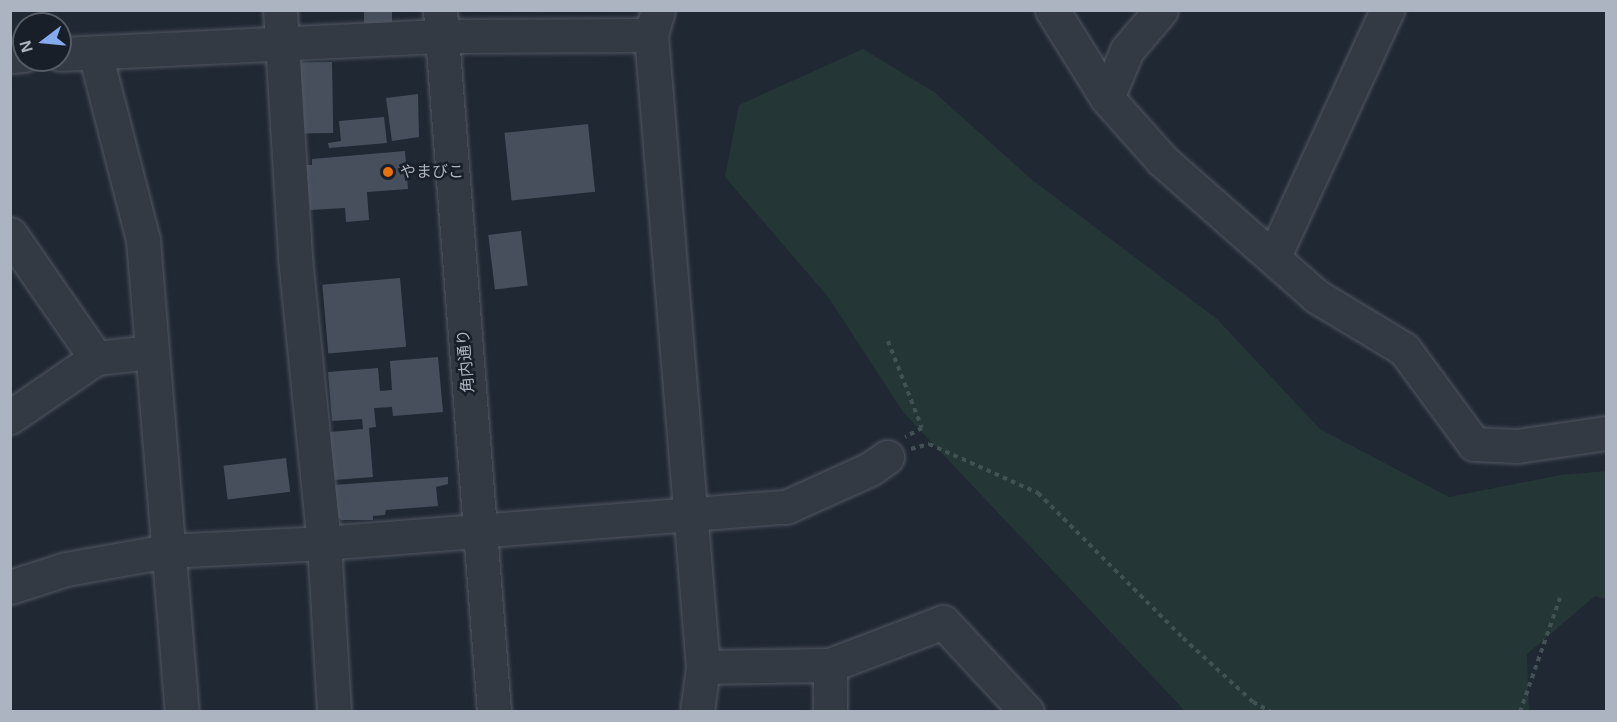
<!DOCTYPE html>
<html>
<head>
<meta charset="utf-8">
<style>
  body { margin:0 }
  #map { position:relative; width:1617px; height:722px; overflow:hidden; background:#202833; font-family:Arial,"Noto Sans JP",sans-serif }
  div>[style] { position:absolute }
  .green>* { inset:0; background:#253636 }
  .building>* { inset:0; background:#474f5d; transform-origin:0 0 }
  .path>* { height:4px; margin-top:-2px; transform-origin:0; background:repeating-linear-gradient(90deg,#415154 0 4.5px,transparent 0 9px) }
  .roads { filter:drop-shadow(0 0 2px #515762) drop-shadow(0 0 2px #515762) }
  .minor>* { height:33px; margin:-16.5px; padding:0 16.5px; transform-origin:16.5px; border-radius:16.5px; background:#333a44 }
  .dots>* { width:16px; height:16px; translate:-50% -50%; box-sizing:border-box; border:3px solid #191f28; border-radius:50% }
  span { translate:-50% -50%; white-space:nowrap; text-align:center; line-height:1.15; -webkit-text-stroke:5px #191f28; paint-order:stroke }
  .poi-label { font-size:16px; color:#adb4c1 }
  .left { translate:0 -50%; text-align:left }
  .street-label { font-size:16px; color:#adb4c1 }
  .frame { position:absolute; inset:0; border:12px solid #adb4c1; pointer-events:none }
  .north { position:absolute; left:12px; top:12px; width:60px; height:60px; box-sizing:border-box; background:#191f28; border:2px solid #545b65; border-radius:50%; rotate:254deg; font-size:16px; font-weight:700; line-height:24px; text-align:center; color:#adb4c1 }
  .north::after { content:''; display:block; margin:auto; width:21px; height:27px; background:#85aaee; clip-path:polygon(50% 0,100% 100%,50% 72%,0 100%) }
</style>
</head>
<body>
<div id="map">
  <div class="green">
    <i style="clip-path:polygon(863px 49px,934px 92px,1031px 179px,1217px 319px,1320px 429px,1449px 497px,1560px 475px,1606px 471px,1606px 599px,1595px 596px,1527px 654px,1529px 711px,1185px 711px,903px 412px,829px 298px,725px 177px,739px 105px)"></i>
  </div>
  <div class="building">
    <i style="left:364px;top:10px;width:28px;height:14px"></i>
    <i style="left:332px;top:62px;width:71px;height:32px;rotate:89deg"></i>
    <i style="clip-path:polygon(418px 94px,419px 137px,392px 141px,386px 98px)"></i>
    <i style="clip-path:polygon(384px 117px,387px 143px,329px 148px,328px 143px,341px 141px,339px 121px)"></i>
    <i style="left:588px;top:124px;width:68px;height:84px;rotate:84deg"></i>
    <i style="clip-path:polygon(405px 151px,408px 189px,367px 192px,369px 220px,346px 222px,345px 208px,310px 210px,306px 165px,312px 165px,312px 159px)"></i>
    <i style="left:521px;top:231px;width:55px;height:33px;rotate:83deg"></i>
    <i style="left:400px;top:278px;width:69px;height:78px;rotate:85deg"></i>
    <i style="clip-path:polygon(438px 357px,443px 412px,393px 416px,392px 407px,374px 408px,376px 427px,369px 428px,373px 477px,334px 480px,330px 432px,363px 429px,362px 419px,332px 421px,328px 372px,378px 368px,380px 391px,392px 390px,390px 361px)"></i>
    <i style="left:286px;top:458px;width:34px;height:63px;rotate:83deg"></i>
    <i style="clip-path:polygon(448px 477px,448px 484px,436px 487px,438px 506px,386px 510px,385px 515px,373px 516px,373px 520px,341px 520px,337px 515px,333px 485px)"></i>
  </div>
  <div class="path">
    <i style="left:888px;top:341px;width:93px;rotate:68.7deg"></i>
    <i style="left:922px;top:428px;width:19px;rotate:152deg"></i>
    <i style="left:911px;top:449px;width:19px;rotate:-16deg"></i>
    <i style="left:929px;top:444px;width:120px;rotate:24.2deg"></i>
    <i style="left:1038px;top:493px;width:205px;rotate:45deg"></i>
    <i style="left:1183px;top:638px;width:95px;rotate:42.4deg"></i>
    <i style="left:1253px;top:702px;width:21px;rotate:29deg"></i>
    <i style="left:1520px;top:712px;width:121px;rotate:-70.7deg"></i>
  </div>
  <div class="roads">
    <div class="minor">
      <i style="left:280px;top:10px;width:248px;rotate:86.5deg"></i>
      <i style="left:295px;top:258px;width:286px;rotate:84.2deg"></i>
      <i style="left:324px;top:543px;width:169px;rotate:86.6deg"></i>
      <i style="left:440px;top:10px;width:704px;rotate:85.6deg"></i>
      <i style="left:658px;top:10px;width:26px;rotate:106deg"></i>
      <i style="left:651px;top:35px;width:634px;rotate:85.3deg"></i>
      <i style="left:703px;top:667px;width:45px;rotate:97.6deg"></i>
      <i style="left:1052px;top:10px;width:104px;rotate:58deg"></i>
      <i style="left:1107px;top:98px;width:83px;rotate:48.4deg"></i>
      <i style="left:1162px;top:160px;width:205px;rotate:41.4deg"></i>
      <i style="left:1316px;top:296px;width:103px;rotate:31.1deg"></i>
      <i style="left:1404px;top:349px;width:118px;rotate:53.6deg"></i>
      <i style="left:1474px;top:444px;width:43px;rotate:2.7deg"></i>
      <i style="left:1517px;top:446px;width:90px;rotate:-8.3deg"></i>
      <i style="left:95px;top:53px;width:193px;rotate:75.6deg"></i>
      <i style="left:143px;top:240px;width:474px;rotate:85.3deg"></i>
      <i style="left:60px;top:54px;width:380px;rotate:-2.7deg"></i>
      <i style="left:440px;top:36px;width:211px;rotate:-0.3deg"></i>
      <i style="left:10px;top:56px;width:14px;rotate:-4deg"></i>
      <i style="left:1107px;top:98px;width:52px;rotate:-67.4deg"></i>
      <i style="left:1127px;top:50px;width:52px;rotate:-49.6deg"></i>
      <i style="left:10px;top:234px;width:151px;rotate:55.3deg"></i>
      <i style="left:1274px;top:256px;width:271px;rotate:-65.3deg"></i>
      <i style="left:10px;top:417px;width:104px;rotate:-34.5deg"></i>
      <i style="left:96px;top:358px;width:54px;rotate:-6.3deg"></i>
      <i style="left:10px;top:587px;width:59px;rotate:-17.8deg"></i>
      <i style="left:66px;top:569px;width:103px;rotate:-10.1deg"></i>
      <i style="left:167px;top:551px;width:157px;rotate:-2.9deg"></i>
      <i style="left:324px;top:543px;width:463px;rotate:-4.5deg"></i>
      <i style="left:786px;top:507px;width:92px;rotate:-24.3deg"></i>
      <i style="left:870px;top:469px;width:21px;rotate:-35deg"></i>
      <i style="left:830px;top:665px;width:47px;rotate:90deg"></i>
      <i style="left:703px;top:667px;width:127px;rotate:-0.9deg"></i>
      <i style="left:830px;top:665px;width:121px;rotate:-20.8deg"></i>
      <i style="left:943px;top:622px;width:123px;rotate:47deg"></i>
    </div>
  </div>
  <div class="dots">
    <i style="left:388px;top:172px;background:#e8710a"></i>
  </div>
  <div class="poi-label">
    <span class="left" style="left:400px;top:172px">やまびこ</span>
  </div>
  <div class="street-label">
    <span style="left:466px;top:361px;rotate:-95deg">角内通り</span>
  </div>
  <div class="frame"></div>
  <div class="north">N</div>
</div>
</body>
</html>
